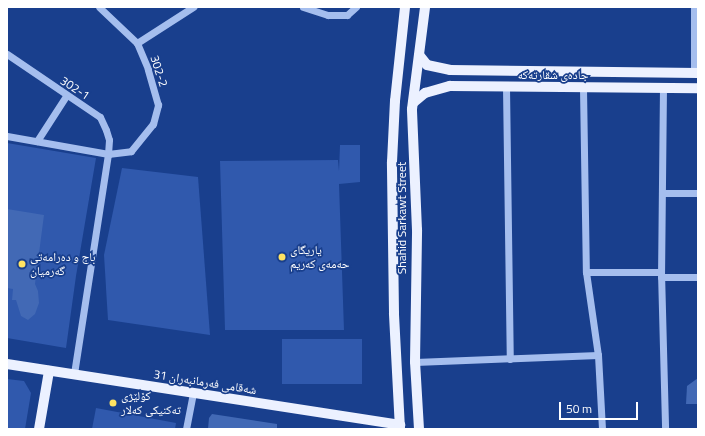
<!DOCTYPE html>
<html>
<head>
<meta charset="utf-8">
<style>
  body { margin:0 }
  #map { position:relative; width:705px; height:436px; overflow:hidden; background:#193f8d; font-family:"Titillium Web","Noto Naskh Arabic",sans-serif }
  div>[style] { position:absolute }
  .green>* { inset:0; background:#3059ad; transform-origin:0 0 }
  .building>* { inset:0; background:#4269b5 }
  .minor>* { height:7px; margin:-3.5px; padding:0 3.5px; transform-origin:3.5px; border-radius:3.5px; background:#a5beee }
  .major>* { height:10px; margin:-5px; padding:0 5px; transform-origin:5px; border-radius:5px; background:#ecf1ff }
  .dots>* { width:11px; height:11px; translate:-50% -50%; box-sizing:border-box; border:2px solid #193f8d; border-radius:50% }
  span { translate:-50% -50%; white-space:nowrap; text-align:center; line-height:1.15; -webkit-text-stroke:3.5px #193f8d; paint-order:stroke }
  .street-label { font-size:12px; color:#fff }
  .poi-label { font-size:12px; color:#fff }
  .left { translate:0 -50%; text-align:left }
  .frame { position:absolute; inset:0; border:8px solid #fff; pointer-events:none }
  .scale { position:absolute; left:559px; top:402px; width:79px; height:18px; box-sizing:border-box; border:2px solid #fff; border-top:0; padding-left:5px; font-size:12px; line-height:14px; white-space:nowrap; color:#fff; -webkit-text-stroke:3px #193f8d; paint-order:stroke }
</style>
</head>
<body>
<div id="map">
  <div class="green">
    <i style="clip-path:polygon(7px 143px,96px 158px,76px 276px,66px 348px,7px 338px)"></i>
    <i style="clip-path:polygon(340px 145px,360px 145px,360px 182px,339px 184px,344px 330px,225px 330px,220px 161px,338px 160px,339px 171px)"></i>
    <i style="clip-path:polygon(122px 168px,198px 177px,210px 335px,108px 320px,104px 255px)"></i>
    <i style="left:282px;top:339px;width:80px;height:45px"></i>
    <i style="clip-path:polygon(7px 379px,24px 381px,31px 393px,25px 429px,7px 429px)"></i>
    <i style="clip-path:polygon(96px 408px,176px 423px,175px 429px,92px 429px)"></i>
  </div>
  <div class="building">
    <i style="clip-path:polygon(7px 209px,44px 215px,35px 284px,38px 291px,39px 303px,35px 314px,28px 320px,21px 316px,16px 300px,12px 300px,13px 289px,7px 288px)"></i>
    <i style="clip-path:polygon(698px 378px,698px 404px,686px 404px,687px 386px)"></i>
    <i style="clip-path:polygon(212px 414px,277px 424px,277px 429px,208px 429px,209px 418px)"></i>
  </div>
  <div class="minor">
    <i style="left:303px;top:7px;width:26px;rotate:18deg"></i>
    <i style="left:328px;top:15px;width:19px"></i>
    <i style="left:347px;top:15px;width:12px;rotate:-42deg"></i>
    <i style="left:137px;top:43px;width:67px;rotate:-32.7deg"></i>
    <i style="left:7px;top:54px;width:112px;rotate:34.1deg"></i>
    <i style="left:100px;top:117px;width:14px;rotate:65deg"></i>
    <i style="left:106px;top:130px;width:10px;rotate:73deg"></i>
    <i style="left:109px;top:140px;width:14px;rotate:94deg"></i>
    <i style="left:108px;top:154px;width:223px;rotate:98.8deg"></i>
    <i style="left:694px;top:73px;width:66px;rotate:-90deg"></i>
    <i style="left:506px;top:87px;width:272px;rotate:89.2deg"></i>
    <i style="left:663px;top:87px;width:185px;rotate:90.6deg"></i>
    <i style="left:661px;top:272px;width:157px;rotate:88.5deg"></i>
    <i style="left:583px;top:88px;width:184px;rotate:89.1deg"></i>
    <i style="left:586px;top:272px;width:84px;rotate:81.8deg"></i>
    <i style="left:598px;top:355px;width:74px;rotate:86.9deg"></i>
    <i style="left:7px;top:136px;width:103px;rotate:10.1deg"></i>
    <i style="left:108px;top:154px;width:23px;rotate:-7deg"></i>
    <i style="left:131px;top:151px;width:35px;rotate:-51deg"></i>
    <i style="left:153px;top:124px;width:20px;rotate:-75deg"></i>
    <i style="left:158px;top:105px;width:37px;rotate:-106deg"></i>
    <i style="left:148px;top:69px;width:28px;rotate:-113deg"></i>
    <i style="left:137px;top:43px;width:52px;rotate:-136.5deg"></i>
    <i style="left:37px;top:141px;width:54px;rotate:-57.2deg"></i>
    <i style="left:662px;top:193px;width:36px"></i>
    <i style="left:586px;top:272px;width:75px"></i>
    <i style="left:661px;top:277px;width:37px"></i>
    <i style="left:415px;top:362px;width:183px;rotate:-2.2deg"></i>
    <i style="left:186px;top:429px;width:37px;rotate:-79deg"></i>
  </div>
  <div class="major">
    <i style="left:420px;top:56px;width:11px;rotate:52deg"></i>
    <i style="left:427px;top:65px;width:24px;rotate:12deg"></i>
    <i style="left:450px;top:70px;width:248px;rotate:0.7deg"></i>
    <i style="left:413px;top:103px;width:16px;rotate:-40deg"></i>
    <i style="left:425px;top:93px;width:26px;rotate:-16deg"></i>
    <i style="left:450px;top:86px;width:248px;rotate:0.5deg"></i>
    <i style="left:7px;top:364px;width:398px;rotate:8.8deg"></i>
    <i style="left:39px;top:429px;width:59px;rotate:-80.2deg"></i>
    <i style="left:400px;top:429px;width:116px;rotate:-93deg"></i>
    <i style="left:394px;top:313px;width:151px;rotate:-90.8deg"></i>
    <i style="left:392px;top:162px;width:61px;rotate:-87.2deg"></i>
    <i style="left:395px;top:101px;width:95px;rotate:-83.9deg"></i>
    <i style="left:419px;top:429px;width:67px;rotate:-93.4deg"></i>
    <i style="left:415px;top:362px;width:132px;rotate:-89.1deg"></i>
    <i style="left:417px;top:230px;width:121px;rotate:-92.4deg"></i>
    <i style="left:412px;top:109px;width:103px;rotate:-82.7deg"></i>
  </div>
  <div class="dots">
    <i style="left:282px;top:257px;background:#ffe362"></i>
    <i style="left:22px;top:264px;background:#ffe362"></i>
    <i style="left:113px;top:403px;background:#ffe362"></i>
  </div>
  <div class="street-label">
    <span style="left:159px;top:71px;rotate:72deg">302-2</span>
    <span style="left:553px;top:75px">جادەی شقارتەکە</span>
    <span style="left:75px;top:88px;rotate:33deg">302-1</span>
    <span style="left:402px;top:218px;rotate:-90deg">Shahid Sarkawt Street</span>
    <span style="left:205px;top:382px;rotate:9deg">شەقامی فەرمانبەران 31</span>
  </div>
  <div class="poi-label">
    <span class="left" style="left:290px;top:257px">یاریگای<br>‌حەمەی کەریم</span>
    <span class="left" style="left:30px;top:264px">باج و دەرامەتی<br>گەرمیان</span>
    <span class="left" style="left:121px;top:403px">کۆلێژی<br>تەکنیکی کەلار</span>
  </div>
  <div class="frame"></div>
  <div class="scale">50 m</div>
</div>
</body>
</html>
